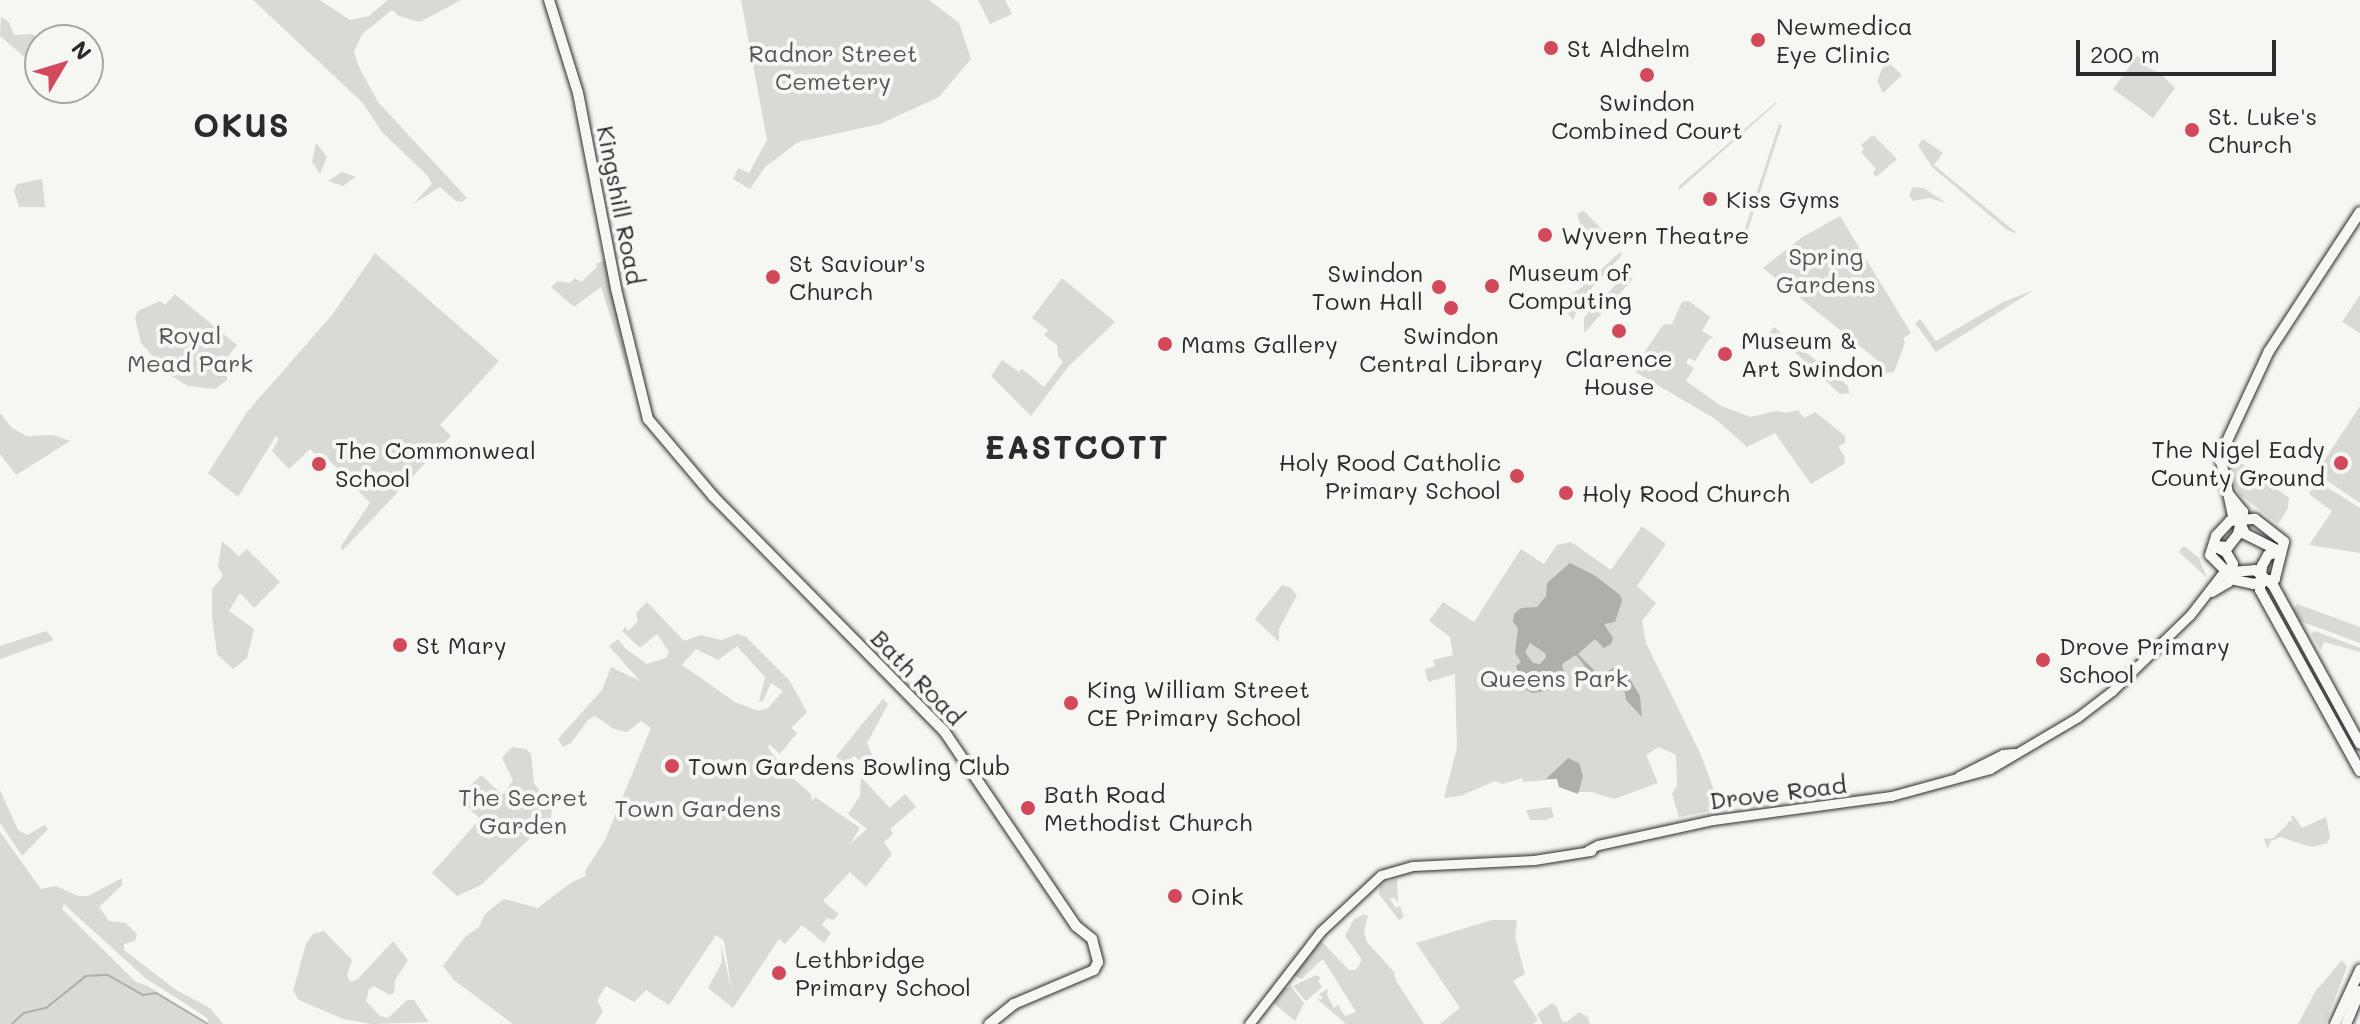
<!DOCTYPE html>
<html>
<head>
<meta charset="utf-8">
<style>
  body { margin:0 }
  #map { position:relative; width:2360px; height:1024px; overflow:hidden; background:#f6f6f2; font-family:Mali,sans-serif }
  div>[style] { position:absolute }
  .green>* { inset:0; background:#d9d9d5; transform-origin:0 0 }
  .water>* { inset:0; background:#aeaeab }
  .stream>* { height:2px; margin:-1px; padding:0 1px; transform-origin:1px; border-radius:1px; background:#aeaeab }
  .roads { filter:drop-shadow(0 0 2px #2b2b2b) drop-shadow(0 0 2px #2b2b2b) }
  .secondary>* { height:9px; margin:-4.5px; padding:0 4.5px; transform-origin:4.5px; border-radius:4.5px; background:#f6f6f2 }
  .primary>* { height:10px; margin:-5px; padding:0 5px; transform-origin:5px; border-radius:5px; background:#f6f6f2 }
  .dots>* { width:22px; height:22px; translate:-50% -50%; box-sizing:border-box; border:4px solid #f6f6f2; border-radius:50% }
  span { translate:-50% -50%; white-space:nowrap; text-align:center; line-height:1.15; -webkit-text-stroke:8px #f6f6f2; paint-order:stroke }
  .poi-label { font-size:24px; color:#2b2b2b }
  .left { translate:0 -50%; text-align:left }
  .right { translate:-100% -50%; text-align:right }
  .park-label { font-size:24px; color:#565656 }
  .street-label { font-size:24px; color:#2b2b2b }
  .district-label { font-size:32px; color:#2b2b2b; font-weight:700; letter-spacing:2px }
  .north { position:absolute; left:24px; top:24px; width:80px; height:80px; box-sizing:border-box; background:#f6f6f2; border:2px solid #a5a5a2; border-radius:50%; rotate:52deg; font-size:22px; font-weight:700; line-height:32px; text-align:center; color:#2b2b2b }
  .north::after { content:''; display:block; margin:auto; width:28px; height:36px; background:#d1495b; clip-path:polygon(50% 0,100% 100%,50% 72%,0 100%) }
  .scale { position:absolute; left:2076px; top:40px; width:200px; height:36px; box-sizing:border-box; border:4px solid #2b2b2b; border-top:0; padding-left:10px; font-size:24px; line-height:28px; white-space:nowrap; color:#2b2b2b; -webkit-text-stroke:6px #f6f6f2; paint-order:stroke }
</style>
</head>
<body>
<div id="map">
  <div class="green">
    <i style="clip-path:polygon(253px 0,320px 0,350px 20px,369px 16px,388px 0,461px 0,420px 22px,399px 16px,392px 10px,362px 34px,354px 52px,359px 67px,378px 102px,467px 198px,462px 202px,456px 201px,440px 187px,413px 204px,432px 184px,428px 176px,382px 132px,363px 103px)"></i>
    <i style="clip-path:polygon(741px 0,929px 0,959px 23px,971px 59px,939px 97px,880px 124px,798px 142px,765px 167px,750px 189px,733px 179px,738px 168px,749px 173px,767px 140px)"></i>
    <i style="clip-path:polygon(978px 0,1005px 0,1012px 14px,990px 24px)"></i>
    <i style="clip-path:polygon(1px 17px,9px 22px,14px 35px,32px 34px,41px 40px,28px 60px,0 36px)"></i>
    <i style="clip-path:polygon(2137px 56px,2145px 61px,2145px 66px,2161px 74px,2175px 88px,2153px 118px,2113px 89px)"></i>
    <i style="clip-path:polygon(1886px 60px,1902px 75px,1883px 93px,1877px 81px)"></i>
    <i style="clip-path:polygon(1776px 102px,1777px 103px,1679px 190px,1679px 186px)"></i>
    <i style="left:1779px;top:124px;width:3px;height:118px;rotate:18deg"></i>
    <i style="clip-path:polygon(1873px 135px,1897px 159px,1876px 177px,1873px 173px,1876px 169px,1861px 152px,1864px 149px,1861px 145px)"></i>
    <i style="clip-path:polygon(1923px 139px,1943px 153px,1934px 165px,2018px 234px,2007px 230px,1932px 167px,1918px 145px)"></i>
    <i style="clip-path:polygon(316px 143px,327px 157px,320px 174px,312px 162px)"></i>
    <i style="clip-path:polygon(342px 172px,356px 177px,343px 186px,328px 181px)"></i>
    <i style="clip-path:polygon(42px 179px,45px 207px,19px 207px,14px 191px,17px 184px)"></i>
    <i style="clip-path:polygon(1913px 187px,1924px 188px,1946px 203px,1929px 198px,1913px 201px,1909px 195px)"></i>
    <i style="clip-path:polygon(1584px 211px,1609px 237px,1602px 243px,1586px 238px,1578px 218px,1578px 213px)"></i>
    <i style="clip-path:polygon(1840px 216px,1911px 333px,1903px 338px,1905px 343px,1894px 372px,1885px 373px,1882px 364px,1763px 268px,1801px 238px)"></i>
    <i style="clip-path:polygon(1620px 252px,1622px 255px,1581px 300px,1573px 320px,1558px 301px,1581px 288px)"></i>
    <i style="clip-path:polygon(375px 253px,499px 361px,440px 425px,451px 436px,342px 551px,341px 546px,370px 503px,331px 462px,326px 466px,310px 449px,289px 469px,272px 451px,279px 439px,276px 436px,238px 497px,208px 473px,247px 412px,332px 315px)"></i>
    <i style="clip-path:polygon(607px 260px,620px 329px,633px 390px,601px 287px,574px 307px,551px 287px,558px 281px,570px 283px,575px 278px,581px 282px,596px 268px,597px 263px)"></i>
    <i style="clip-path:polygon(1626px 275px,1633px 279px,1584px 333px,1584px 318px,1589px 311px)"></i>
    <i style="clip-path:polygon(1062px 278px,1115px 322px,1068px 367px,1031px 416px,991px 376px,1002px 360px,1019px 372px,1022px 369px,1044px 387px,1063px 362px,1058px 356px,1057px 345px,1044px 335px,1048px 330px,1032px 318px)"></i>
    <i style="clip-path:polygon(2034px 290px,1936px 352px,1915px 323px,1920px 319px,1936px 341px,2003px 302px)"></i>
    <i style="clip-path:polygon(175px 294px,237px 345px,225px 360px,227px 380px,215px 389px,188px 386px,168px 374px,141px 343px,135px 318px,138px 311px,160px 301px,165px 305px)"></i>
    <i style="clip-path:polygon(2360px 295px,2360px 333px,2342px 322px)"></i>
    <i style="clip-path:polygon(1689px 301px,1710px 317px,1702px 331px,1714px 338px,1709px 339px,1695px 361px,1689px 358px,1686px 363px,1694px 368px,1686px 381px,1721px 406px,1751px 417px,1776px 411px,1787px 413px,1798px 410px,1804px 418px,1815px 412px,1845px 436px,1845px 443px,1838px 447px,1845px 457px,1844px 464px,1811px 484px,1775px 433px,1747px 447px,1717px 420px,1637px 373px,1635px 366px,1663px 325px,1672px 324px,1682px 302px)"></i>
    <i style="clip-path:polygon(1774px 327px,1847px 385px,1850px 393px,1840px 394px,1786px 344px,1766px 337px)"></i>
    <i style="clip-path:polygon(2360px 406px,2360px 503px,2316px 473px)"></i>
    <i style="clip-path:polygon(0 413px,11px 427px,26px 436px,53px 435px,70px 441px,16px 475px,0 454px)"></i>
    <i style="clip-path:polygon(2229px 454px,2289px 498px,2288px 508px,2278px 524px,2239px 494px,2229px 473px)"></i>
    <i style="clip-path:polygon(2317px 481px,2360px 508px,2360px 553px,2309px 545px,2332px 511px,2309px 494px)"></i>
    <i style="clip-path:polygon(1642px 526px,1666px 544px,1637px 586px,1656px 603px,1642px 621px,1646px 643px,1701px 755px,1721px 809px,1679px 817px,1672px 794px,1677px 785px,1676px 755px,1659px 747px,1646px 755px,1658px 783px,1614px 799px,1592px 792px,1573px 792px,1559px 787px,1557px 779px,1523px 782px,1522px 778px,1503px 784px,1495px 781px,1460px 796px,1444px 798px,1457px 748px,1455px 674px,1428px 682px,1425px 669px,1435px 666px,1433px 660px,1453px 655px,1450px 637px,1429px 621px,1443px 602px,1474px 622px,1521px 549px,1544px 564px,1557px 545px,1571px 542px,1611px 570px)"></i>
    <i style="clip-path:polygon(222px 541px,239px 556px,247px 549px,280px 582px,254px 608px,240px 593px,229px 611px,254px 629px,247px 658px,233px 669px,217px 654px,212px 616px,212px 589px,223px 576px,218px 566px)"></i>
    <i style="clip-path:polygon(2184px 546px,2199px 558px,2207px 578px,2179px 552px)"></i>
    <i style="clip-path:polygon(1282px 585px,1291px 588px,1297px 595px,1279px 629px,1279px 642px,1255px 619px)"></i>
    <i style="clip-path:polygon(evenodd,647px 602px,684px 641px,701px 635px,721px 640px,738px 634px,746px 637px,789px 680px,807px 712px,791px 728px,797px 733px,780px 754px,769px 744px,768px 748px,789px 775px,811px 794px,812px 802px,815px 797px,860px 828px,850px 844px,867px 829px,848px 814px,860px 796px,861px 777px,890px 808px,905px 794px,916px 807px,890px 829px,893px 834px,884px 842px,892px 854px,866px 887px,850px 872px,823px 901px,839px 914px,833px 920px,827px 918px,822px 925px,831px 933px,824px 943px,802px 925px,785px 944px,779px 939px,733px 1008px,708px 988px,722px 962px,721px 944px,732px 992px,724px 941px,716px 935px,669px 1005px,646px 990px,634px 1002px,606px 986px,597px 1000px,603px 1011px,595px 1024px,513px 1024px,455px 981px,443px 966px,465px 937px,479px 927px,485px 914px,504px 899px,538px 908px,572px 882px,586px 876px,585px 871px,605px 840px,651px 728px,641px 721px,627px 732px,614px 729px,595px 716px,588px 720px,571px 743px,563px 747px,558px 739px,602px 690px,611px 667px,640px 681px,609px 646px,618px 639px,626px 649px,647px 664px,666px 658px,669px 652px,657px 634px,640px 648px,622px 631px,625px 627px,628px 631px,638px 621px,636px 613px,647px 602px,737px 646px,765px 677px,759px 702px,763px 701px,771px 683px,783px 691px,768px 708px,758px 711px,735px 702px,682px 665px,696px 649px,718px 660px,737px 646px)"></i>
    <i style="clip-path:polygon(2297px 604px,2360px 627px,2360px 643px,2300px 621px,2293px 610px)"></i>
    <i style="clip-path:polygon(46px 631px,54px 640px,0 659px,0 646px)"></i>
    <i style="clip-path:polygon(2315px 631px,2360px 648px,2360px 652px,2324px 642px,2321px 650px,2311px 634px)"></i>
    <i style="clip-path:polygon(883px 699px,888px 704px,867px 743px,877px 766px,874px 773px,854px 756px,844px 765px,836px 756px)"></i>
    <i style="clip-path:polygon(512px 747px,526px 749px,531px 754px,534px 783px,552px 808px,551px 818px,481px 885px,457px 896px,432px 873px,480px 819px,459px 798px,481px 775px,503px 795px,513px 780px,502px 758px)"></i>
    <i style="clip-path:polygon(0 790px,18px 830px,27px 835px,45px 825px,48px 829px,22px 856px,0 823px)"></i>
    <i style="clip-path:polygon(1551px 807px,1554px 817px,1545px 820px,1530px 820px,1526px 810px)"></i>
    <i style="clip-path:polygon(2291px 815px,2295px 817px,2302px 828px,2326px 817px,2330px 837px,2327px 843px,2312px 847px,2280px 837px,2271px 841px,2267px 849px,2264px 838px,2272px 839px,2287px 825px,2288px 821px,2292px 822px)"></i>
    <i style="clip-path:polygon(0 832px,41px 889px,56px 886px,78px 896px,88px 896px,122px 878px,122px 885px,99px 907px,109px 921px,126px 923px,137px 934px,135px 941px,124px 944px,124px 950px,176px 990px,210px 1008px,223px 1024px,209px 1024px,207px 1018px,144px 977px,64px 904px,62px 909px,136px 982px,148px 986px,209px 1024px,0 1024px)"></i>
    <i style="clip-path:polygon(1397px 879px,1398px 903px,1394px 897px,1390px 899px,1396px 908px,1400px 906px,1404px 917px,1399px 920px,1379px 894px,1380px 885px)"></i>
    <i style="clip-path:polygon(1364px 914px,1368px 916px,1364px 931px,1367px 942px,1394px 972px,1396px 981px,1424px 1024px,1346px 1024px,1317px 999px,1323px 999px,1319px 994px,1328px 989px,1327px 995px,1334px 1008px,1338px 1005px,1345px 1016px,1356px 1012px,1323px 959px,1301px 979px,1293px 975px,1320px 940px,1349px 970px,1356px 970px,1362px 960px,1345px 936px,1354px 919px)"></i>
    <i style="clip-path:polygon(1492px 920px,1517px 920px,1515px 937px,1525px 974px,1513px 981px,1538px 1020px,1533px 1024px,1440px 1024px,1460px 1008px,1416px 943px)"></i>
    <i style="clip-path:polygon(324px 931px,352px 960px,347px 975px,350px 982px,358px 979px,393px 941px,408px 960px,395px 980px,394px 993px,390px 995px,374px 986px,369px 989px,366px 1001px,380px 1016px,388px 1018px,407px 1000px,414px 1000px,429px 1022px,372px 1024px,343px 1019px,299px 1000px,293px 991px,306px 944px,313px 934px)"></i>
    <i style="clip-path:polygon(2342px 960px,2347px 967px,2325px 1024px,2298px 1024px,2315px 992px)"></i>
    <i style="clip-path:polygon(1316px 975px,1321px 978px,1318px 981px,1322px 987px,1306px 1001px,1293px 986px)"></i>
    <i style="clip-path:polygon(1291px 986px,1304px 1003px,1295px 1021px,1272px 1002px,1281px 990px)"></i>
    <i style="clip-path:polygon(1552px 1003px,1557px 1007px,1562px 1021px,1567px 1022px,1579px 1012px,1588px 1017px,1590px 1024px,1543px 1024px,1537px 1014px)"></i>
  </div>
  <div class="water">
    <i style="clip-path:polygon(evenodd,1570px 563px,1594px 575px,1620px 595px,1622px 601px,1615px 622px,1604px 624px,1613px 638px,1611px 644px,1604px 648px,1595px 639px,1578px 654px,1595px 671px,1605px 673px,1613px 668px,1629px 677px,1640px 696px,1642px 717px,1626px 700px,1622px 675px,1614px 670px,1604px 675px,1591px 674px,1576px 655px,1562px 664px,1567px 688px,1532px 693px,1523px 688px,1516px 666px,1521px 662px,1515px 653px,1518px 628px,1513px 622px,1514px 614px,1521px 608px,1537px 607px,1546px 596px,1547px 583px,1570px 563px,1530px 643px,1545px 653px,1546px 657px,1540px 664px,1533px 663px,1525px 652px,1530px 643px)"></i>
    <i style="clip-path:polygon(1568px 758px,1579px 763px,1583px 776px,1578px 794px,1559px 787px,1557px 779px,1546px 779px)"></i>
  </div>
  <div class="stream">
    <i style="left:12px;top:1024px;width:16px;rotate:-43deg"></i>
    <i style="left:24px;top:1013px;width:23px;rotate:-13deg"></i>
    <i style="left:46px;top:1008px;width:51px;rotate:-38.7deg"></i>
    <i style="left:86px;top:976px;width:22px;rotate:-3deg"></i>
    <i style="left:108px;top:975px;width:40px;rotate:29.7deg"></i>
    <i style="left:143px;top:995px;width:13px;rotate:-9deg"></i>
    <i style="left:156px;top:993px;width:61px;rotate:30.8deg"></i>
  </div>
  <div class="roads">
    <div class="secondary">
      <i style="left:2211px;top:592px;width:20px;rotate:-30deg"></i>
      <i style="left:2228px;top:582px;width:10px;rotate:-84deg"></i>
      <i style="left:1959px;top:776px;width:49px;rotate:-26.6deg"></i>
      <i style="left:2003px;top:754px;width:11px;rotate:-5deg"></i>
      <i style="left:1588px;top:850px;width:11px;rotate:-27deg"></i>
      <i style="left:1598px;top:845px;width:118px;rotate:-12.3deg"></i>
      <i style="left:1713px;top:820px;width:180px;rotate:-7.7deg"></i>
      <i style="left:1891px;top:796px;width:103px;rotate:-15.3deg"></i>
      <i style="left:1990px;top:769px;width:102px;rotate:-30.6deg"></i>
      <i style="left:2078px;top:717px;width:43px;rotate:-37.4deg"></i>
      <i style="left:2112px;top:691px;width:109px;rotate:-44.3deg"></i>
      <i style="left:2190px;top:615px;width:51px;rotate:-52.2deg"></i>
      <i style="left:2221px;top:575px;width:9px;rotate:-21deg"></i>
      <i style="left:1249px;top:1024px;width:116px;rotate:-52.3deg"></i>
      <i style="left:1320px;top:932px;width:83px;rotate:-43.1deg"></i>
      <i style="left:1381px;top:875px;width:33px;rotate:-16deg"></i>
      <i style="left:1413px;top:866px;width:121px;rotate:-2.8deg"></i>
      <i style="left:1534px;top:860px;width:58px;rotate:-9deg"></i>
    </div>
    <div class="primary">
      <i style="left:549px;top:0;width:97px;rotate:72.7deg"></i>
      <i style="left:578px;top:93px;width:200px;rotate:79deg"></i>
      <i style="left:616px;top:289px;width:134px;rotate:76.2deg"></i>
      <i style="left:648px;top:419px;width:101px;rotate:49.8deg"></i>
      <i style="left:713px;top:496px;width:330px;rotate:45.5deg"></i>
      <i style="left:944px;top:731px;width:235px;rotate:55.9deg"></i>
      <i style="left:1076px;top:926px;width:21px;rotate:39deg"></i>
      <i style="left:1092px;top:939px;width:24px;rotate:75deg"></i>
      <i style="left:1098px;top:962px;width:9px;rotate:117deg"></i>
      <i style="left:1094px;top:970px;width:87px;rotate:157deg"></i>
      <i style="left:1014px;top:1004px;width:32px;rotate:141deg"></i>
      <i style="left:2255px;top:519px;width:37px;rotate:38deg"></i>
      <i style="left:2284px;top:542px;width:38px;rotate:104deg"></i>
      <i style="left:2275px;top:579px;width:22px;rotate:167deg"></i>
      <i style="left:2254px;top:584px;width:19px;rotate:-168deg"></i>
      <i style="left:2235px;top:580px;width:35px;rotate:-135deg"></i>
      <i style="left:2210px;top:555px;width:20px;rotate:-72deg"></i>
      <i style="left:2216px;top:536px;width:21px;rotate:-47deg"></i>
      <i style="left:2230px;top:521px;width:25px;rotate:-5deg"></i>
      <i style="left:2214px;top:546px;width:14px;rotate:4deg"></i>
      <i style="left:2228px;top:547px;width:16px;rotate:-52deg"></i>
      <i style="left:2238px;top:534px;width:23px;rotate:-77deg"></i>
      <i style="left:2243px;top:512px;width:22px;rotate:-129deg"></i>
      <i style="left:2216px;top:547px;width:11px;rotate:27deg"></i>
      <i style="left:2226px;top:552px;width:14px;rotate:60deg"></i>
      <i style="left:2233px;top:564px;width:9px;rotate:117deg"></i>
      <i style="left:2279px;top:552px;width:11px;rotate:165deg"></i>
      <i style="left:2268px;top:555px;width:13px;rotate:119deg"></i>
      <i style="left:2262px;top:566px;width:24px;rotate:95deg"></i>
      <i style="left:2260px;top:590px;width:207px;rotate:61.1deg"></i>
      <i style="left:2281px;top:552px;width:40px;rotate:-153.4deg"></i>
      <i style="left:2245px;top:534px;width:13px;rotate:-113deg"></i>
      <i style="left:2240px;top:522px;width:9px;rotate:-139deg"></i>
      <i style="left:2233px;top:516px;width:61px;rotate:-102.2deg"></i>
      <i style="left:2220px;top:456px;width:116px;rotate:-65deg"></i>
      <i style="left:2269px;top:351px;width:166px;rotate:-56.8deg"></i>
      <i style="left:2229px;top:572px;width:26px;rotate:-4deg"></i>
      <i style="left:2255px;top:570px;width:23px;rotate:40deg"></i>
      <i style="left:2273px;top:585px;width:181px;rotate:61.3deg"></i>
      <i style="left:2335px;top:1024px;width:60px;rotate:-65.2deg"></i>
      <i style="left:2346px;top:1024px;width:36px;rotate:-67deg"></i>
    </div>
  </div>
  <div class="dots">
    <i style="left:1758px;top:40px;background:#d1495b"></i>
    <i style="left:1551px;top:48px;background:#d1495b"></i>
    <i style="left:1647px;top:75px;background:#d1495b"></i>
    <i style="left:2192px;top:130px;background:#d1495b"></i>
    <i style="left:1710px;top:199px;background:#d1495b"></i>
    <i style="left:1545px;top:235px;background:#d1495b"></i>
    <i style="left:773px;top:277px;background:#d1495b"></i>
    <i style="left:1492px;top:286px;background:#d1495b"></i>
    <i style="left:1439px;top:287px;background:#d1495b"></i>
    <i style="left:1451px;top:308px;background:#d1495b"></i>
    <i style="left:1619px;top:331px;background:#d1495b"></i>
    <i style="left:1165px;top:344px;background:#d1495b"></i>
    <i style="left:1725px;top:354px;background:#d1495b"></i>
    <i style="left:2341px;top:463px;background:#d1495b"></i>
    <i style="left:319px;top:464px;background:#d1495b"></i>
    <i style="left:1517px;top:476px;background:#d1495b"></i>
    <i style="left:1566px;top:493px;background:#d1495b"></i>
    <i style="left:400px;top:645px;background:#d1495b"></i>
    <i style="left:2043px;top:660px;background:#d1495b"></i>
    <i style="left:1071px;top:703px;background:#d1495b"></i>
    <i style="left:672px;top:766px;background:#d1495b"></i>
    <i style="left:1028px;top:808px;background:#d1495b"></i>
    <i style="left:1175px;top:896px;background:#d1495b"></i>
    <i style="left:779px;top:973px;background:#d1495b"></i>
  </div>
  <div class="poi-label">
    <span class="left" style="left:1776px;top:40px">Newmedica<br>Eye Clinic</span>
    <span class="left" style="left:1567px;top:48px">St Aldhelm</span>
    <span style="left:1647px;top:116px">Swindon<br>Combined Court</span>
    <span class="left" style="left:2208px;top:130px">St. Luke's<br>Church</span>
    <span class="left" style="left:1726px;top:199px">Kiss Gyms</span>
    <span class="left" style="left:1561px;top:235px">Wyvern Theatre</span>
    <span class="left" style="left:789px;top:277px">St Saviour's<br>Church</span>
    <span class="left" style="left:1508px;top:286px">Museum of<br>Computing</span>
    <span class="right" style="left:1423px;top:287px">Swindon<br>Town Hall</span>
    <span style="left:1451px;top:349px">Swindon<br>Central Library</span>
    <span class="left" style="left:1741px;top:354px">Museum &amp;<br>Art Swindon</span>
    <span class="left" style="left:1181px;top:344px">Mams Gallery</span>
    <span style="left:1619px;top:372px">Clarence<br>House</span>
    <span class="right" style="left:2325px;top:463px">The Nigel Eady<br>County Ground</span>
    <span class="left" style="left:335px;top:464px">The Commonweal<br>School</span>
    <span class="right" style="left:1501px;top:476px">Holy Rood Catholic<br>Primary School</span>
    <span class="left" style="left:1582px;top:493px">Holy Rood Church</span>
    <span class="left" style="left:416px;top:645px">St Mary</span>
    <span class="left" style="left:2059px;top:660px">Drove Primary<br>School</span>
    <span class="left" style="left:1087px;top:703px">King William Street<br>CE Primary School</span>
    <span class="left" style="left:688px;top:766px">Town Gardens Bowling Club</span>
    <span class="left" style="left:1044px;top:808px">Bath Road<br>Methodist Church</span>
    <span class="left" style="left:1191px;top:896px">Oink</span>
    <span class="left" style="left:795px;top:973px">Lethbridge<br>Primary School</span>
  </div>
  <div class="park-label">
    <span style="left:833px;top:67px">Radnor Street<br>Cemetery</span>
    <span style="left:1826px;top:270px">Spring<br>Gardens</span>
    <span style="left:190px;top:349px">Royal<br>Mead Park</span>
    <span style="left:1554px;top:678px">Queens Park</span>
    <span style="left:523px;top:811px">The Secret<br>Garden</span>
    <span style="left:698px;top:808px">Town Gardens</span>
  </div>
  <div class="street-label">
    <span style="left:621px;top:205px;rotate:79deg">Kingshill Road</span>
    <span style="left:918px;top:677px;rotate:46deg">Bath Road</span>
    <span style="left:1778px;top:792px;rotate:-7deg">Drove Road</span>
  </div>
  <div class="district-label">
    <span style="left:242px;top:124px">OKUS</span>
    <span style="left:1077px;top:446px">EASTCOTT</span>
  </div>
  <div class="north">N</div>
  <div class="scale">200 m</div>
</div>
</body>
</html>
